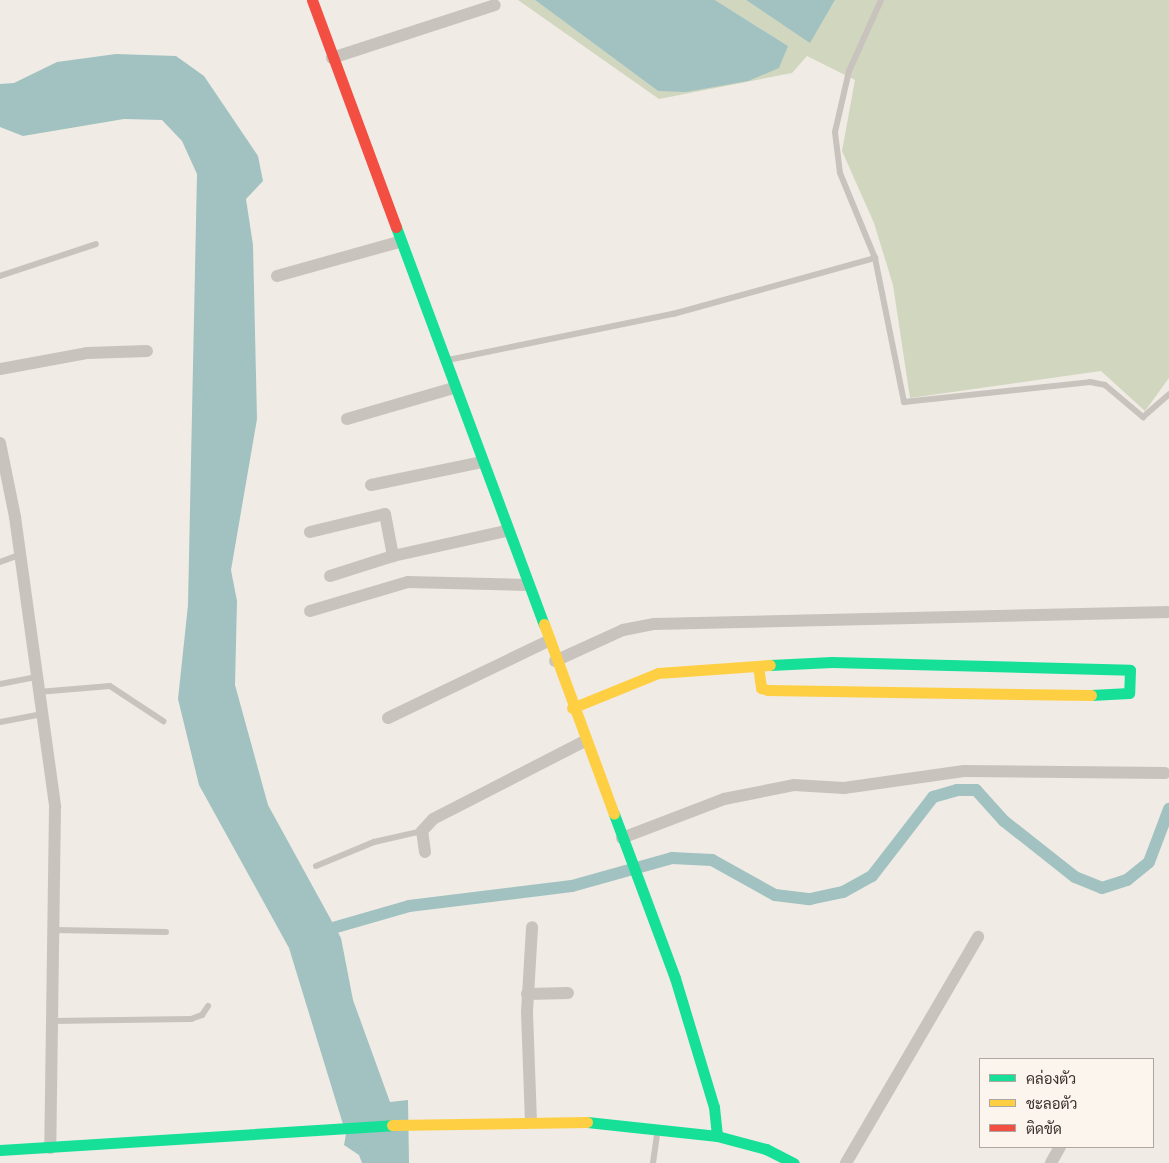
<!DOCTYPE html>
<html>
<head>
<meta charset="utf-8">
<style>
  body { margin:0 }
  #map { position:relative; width:1169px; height:1163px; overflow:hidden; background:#f0ebe5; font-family:Figtree,Sarabun,sans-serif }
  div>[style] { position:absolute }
  .green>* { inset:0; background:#d1d6bf }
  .water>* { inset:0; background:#a1c2c1 }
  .canal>* { height:12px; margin:-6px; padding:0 6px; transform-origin:6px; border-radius:6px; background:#a1c2c1 }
  .lane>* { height:6px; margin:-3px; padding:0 3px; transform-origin:3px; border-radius:3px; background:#c9c3be }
  .street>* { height:12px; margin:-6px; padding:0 6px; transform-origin:6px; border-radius:6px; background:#c9c3be }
  .fast>* { height:11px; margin:-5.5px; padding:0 5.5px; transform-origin:5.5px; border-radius:5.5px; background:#16e098 }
  .slow>* { height:11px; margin:-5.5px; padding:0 5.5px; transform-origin:5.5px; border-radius:5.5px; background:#ffcf43 }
  .jam>* { height:11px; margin:-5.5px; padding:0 5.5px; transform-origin:5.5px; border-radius:5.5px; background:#f24e42 }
  span { translate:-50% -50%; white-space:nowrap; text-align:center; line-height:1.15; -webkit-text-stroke:4px #fbf5ee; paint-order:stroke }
  .legend { position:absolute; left:979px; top:1058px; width:175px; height:90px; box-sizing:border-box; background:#fbf5ee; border:1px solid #aea6a0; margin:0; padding:6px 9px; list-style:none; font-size:15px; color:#3b302b }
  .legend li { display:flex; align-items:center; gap:10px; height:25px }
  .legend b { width:25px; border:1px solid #aea6a0 }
</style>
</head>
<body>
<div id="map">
  <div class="green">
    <i style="clip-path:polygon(518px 0,535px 0,658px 91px,788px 46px,715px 0,746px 0,810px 42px,835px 0,1169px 0,1169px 378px,1145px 411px,1101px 371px,910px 398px,893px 285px,874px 223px,842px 151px,855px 80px,807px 56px,792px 73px,659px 99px)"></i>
  </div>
  <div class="water">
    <i style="clip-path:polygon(535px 0,715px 0,788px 46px,779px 68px,748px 81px,686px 92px,658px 91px)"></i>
    <i style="clip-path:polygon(746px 0,835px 0,810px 43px)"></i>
    <i style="clip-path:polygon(116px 54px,176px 56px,204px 76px,258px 156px,263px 181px,246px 199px,253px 245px,257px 419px,231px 570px,237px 601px,235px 685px,268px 805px,341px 938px,353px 1000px,390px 1102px,408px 1100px,409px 1163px,362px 1163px,359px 1155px,344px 1145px,346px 1134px,289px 948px,199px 785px,178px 699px,188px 605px,197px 174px,182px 141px,162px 120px,124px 119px,23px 136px,0 127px,0 84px,14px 83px,57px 62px)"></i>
  </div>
  <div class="canal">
    <i style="left:319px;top:932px;width:94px;rotate:-16.1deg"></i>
    <i style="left:409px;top:906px;width:164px;rotate:-7deg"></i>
    <i style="left:572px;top:886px;width:104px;rotate:-15.6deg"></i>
    <i style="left:672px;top:858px;width:40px;rotate:2.9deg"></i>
    <i style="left:712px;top:860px;width:72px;rotate:29.1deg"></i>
    <i style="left:775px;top:895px;width:35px;rotate:7deg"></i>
    <i style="left:810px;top:899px;width:34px;rotate:-12deg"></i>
    <i style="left:843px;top:892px;width:33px;rotate:-29deg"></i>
    <i style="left:872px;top:876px;width:100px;rotate:-52.3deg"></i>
    <i style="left:933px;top:797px;width:25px;rotate:-16deg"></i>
    <i style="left:957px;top:790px;width:19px"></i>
    <i style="left:976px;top:790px;width:42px;rotate:47.9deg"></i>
    <i style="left:1004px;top:821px;width:90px;rotate:38.3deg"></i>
    <i style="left:1075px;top:877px;width:29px;rotate:22deg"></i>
    <i style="left:1102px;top:888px;width:26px;rotate:-18deg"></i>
    <i style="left:1127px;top:880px;width:28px;rotate:-39deg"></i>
    <i style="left:1149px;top:862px;width:57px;rotate:-69.3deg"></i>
  </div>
  <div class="lane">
    <i style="left:875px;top:258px;width:92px;rotate:-112.4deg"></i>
    <i style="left:840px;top:173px;width:41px;rotate:-97deg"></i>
    <i style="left:835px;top:132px;width:63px;rotate:-77.1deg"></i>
    <i style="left:849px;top:71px;width:78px;rotate:-65.7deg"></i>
    <i style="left:0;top:276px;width:101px;rotate:-18.4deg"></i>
    <i style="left:448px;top:360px;width:230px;rotate:-11.6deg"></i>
    <i style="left:673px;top:314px;width:210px;rotate:-15.5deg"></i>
    <i style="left:875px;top:258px;width:147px;rotate:78.6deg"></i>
    <i style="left:904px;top:402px;width:187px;rotate:-6.1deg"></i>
    <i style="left:1090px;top:382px;width:15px;rotate:11deg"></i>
    <i style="left:1105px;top:385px;width:50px;rotate:40.1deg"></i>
    <i style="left:1143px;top:417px;width:35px;rotate:-41deg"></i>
    <i style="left:0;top:562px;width:20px;rotate:-20deg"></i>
    <i style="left:0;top:684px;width:36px;rotate:-11deg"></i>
    <i style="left:38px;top:692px;width:72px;rotate:-4.8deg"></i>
    <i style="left:110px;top:686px;width:64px;rotate:33.4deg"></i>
    <i style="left:0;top:722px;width:43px;rotate:-10.8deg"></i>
    <i style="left:316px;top:866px;width:63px;rotate:-22.5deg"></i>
    <i style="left:374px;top:842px;width:49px;rotate:-12.9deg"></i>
    <i style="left:54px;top:930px;width:112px;rotate:1deg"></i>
    <i style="left:52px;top:1021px;width:139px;rotate:-0.8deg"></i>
    <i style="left:191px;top:1019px;width:12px;rotate:-20deg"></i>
    <i style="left:202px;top:1015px;width:11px;rotate:-56deg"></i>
    <i style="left:653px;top:1163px;width:34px;rotate:-82deg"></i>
  </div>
  <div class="street">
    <i style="left:332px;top:58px;width:171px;rotate:-18deg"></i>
    <i style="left:277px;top:276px;width:127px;rotate:-15.6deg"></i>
    <i style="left:0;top:369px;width:88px;rotate:-10.4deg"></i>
    <i style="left:87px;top:353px;width:60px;rotate:-1.9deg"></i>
    <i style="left:347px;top:419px;width:111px;rotate:-16.2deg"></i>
    <i style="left:0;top:443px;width:76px;rotate:78.5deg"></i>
    <i style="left:15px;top:517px;width:293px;rotate:82.1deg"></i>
    <i style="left:55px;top:807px;width:341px;rotate:90.8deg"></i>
    <i style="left:371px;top:485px;width:113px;rotate:-11.7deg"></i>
    <i style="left:310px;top:532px;width:77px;rotate:-13.5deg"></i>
    <i style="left:385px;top:514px;width:43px;rotate:79.2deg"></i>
    <i style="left:330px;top:576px;width:66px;rotate:-17.6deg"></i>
    <i style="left:393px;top:556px;width:116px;rotate:-12.5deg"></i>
    <i style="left:310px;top:611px;width:102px;rotate:-16.5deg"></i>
    <i style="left:408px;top:582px;width:120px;rotate:1.4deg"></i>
    <i style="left:555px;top:661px;width:75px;rotate:-24.5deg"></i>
    <i style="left:623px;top:630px;width:32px;rotate:-11deg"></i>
    <i style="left:654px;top:624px;width:515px;rotate:-1.33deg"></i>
    <i style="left:388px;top:718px;width:178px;rotate:-25.7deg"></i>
    <i style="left:622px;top:838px;width:109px;rotate:-20.9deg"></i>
    <i style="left:724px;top:799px;width:71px;rotate:-11.3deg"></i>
    <i style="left:794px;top:785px;width:50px;rotate:3.4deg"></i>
    <i style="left:844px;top:788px;width:121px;rotate:-8.1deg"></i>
    <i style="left:964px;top:771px;width:201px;rotate:0.6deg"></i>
    <i style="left:425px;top:852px;width:21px;rotate:-98deg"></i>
    <i style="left:422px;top:831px;width:16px;rotate:-47deg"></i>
    <i style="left:433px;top:819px;width:171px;rotate:-27.2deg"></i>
    <i style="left:527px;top:994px;width:41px;rotate:-1.4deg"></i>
    <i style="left:531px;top:1122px;width:110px;rotate:-92.1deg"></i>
    <i style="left:527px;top:1012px;width:85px;rotate:-86.6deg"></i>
    <i style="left:846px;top:1163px;width:262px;rotate:-59.7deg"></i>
    <i style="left:1051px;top:1163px;width:18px;rotate:-61deg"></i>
  </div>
  <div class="fast">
    <i style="left:396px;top:227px;width:424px;rotate:69.6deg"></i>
    <i style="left:770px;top:665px;width:62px;rotate:-2.8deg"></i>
    <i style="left:832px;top:662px;width:298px;rotate:1.5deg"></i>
    <i style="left:1130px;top:670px;width:23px;rotate:92deg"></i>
    <i style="left:1129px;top:693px;width:38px;rotate:177deg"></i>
    <i style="left:614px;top:814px;width:175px;rotate:69.6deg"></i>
    <i style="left:675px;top:978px;width:135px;rotate:73.2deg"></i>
    <i style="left:714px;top:1107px;width:29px;rotate:84deg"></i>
    <i style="left:587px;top:1122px;width:131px;rotate:6.1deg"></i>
    <i style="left:717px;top:1136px;width:51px;rotate:14.9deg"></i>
    <i style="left:766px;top:1149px;width:31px;rotate:27deg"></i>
    <i style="left:0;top:1150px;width:393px;rotate:-3.6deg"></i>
  </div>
  <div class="slow">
    <i style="left:544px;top:624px;width:202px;rotate:69.8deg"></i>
    <i style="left:758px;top:666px;width:22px;rotate:82deg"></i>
    <i style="left:761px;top:688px;width:7px;rotate:16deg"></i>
    <i style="left:768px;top:690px;width:323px;rotate:0.9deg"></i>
    <i style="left:572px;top:708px;width:93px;rotate:-22.1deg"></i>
    <i style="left:658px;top:673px;width:112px;rotate:-4.1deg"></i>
    <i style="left:392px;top:1125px;width:195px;rotate:-0.9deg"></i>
  </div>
  <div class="jam">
    <i style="left:312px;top:0;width:242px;rotate:69.7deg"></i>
  </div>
  <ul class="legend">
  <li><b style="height:6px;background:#16e098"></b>คล่องตัว</li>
  <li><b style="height:6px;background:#ffcf43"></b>ชะลอตัว</li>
  <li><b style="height:6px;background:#f24e42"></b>ติดขัด</li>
  </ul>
</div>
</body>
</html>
